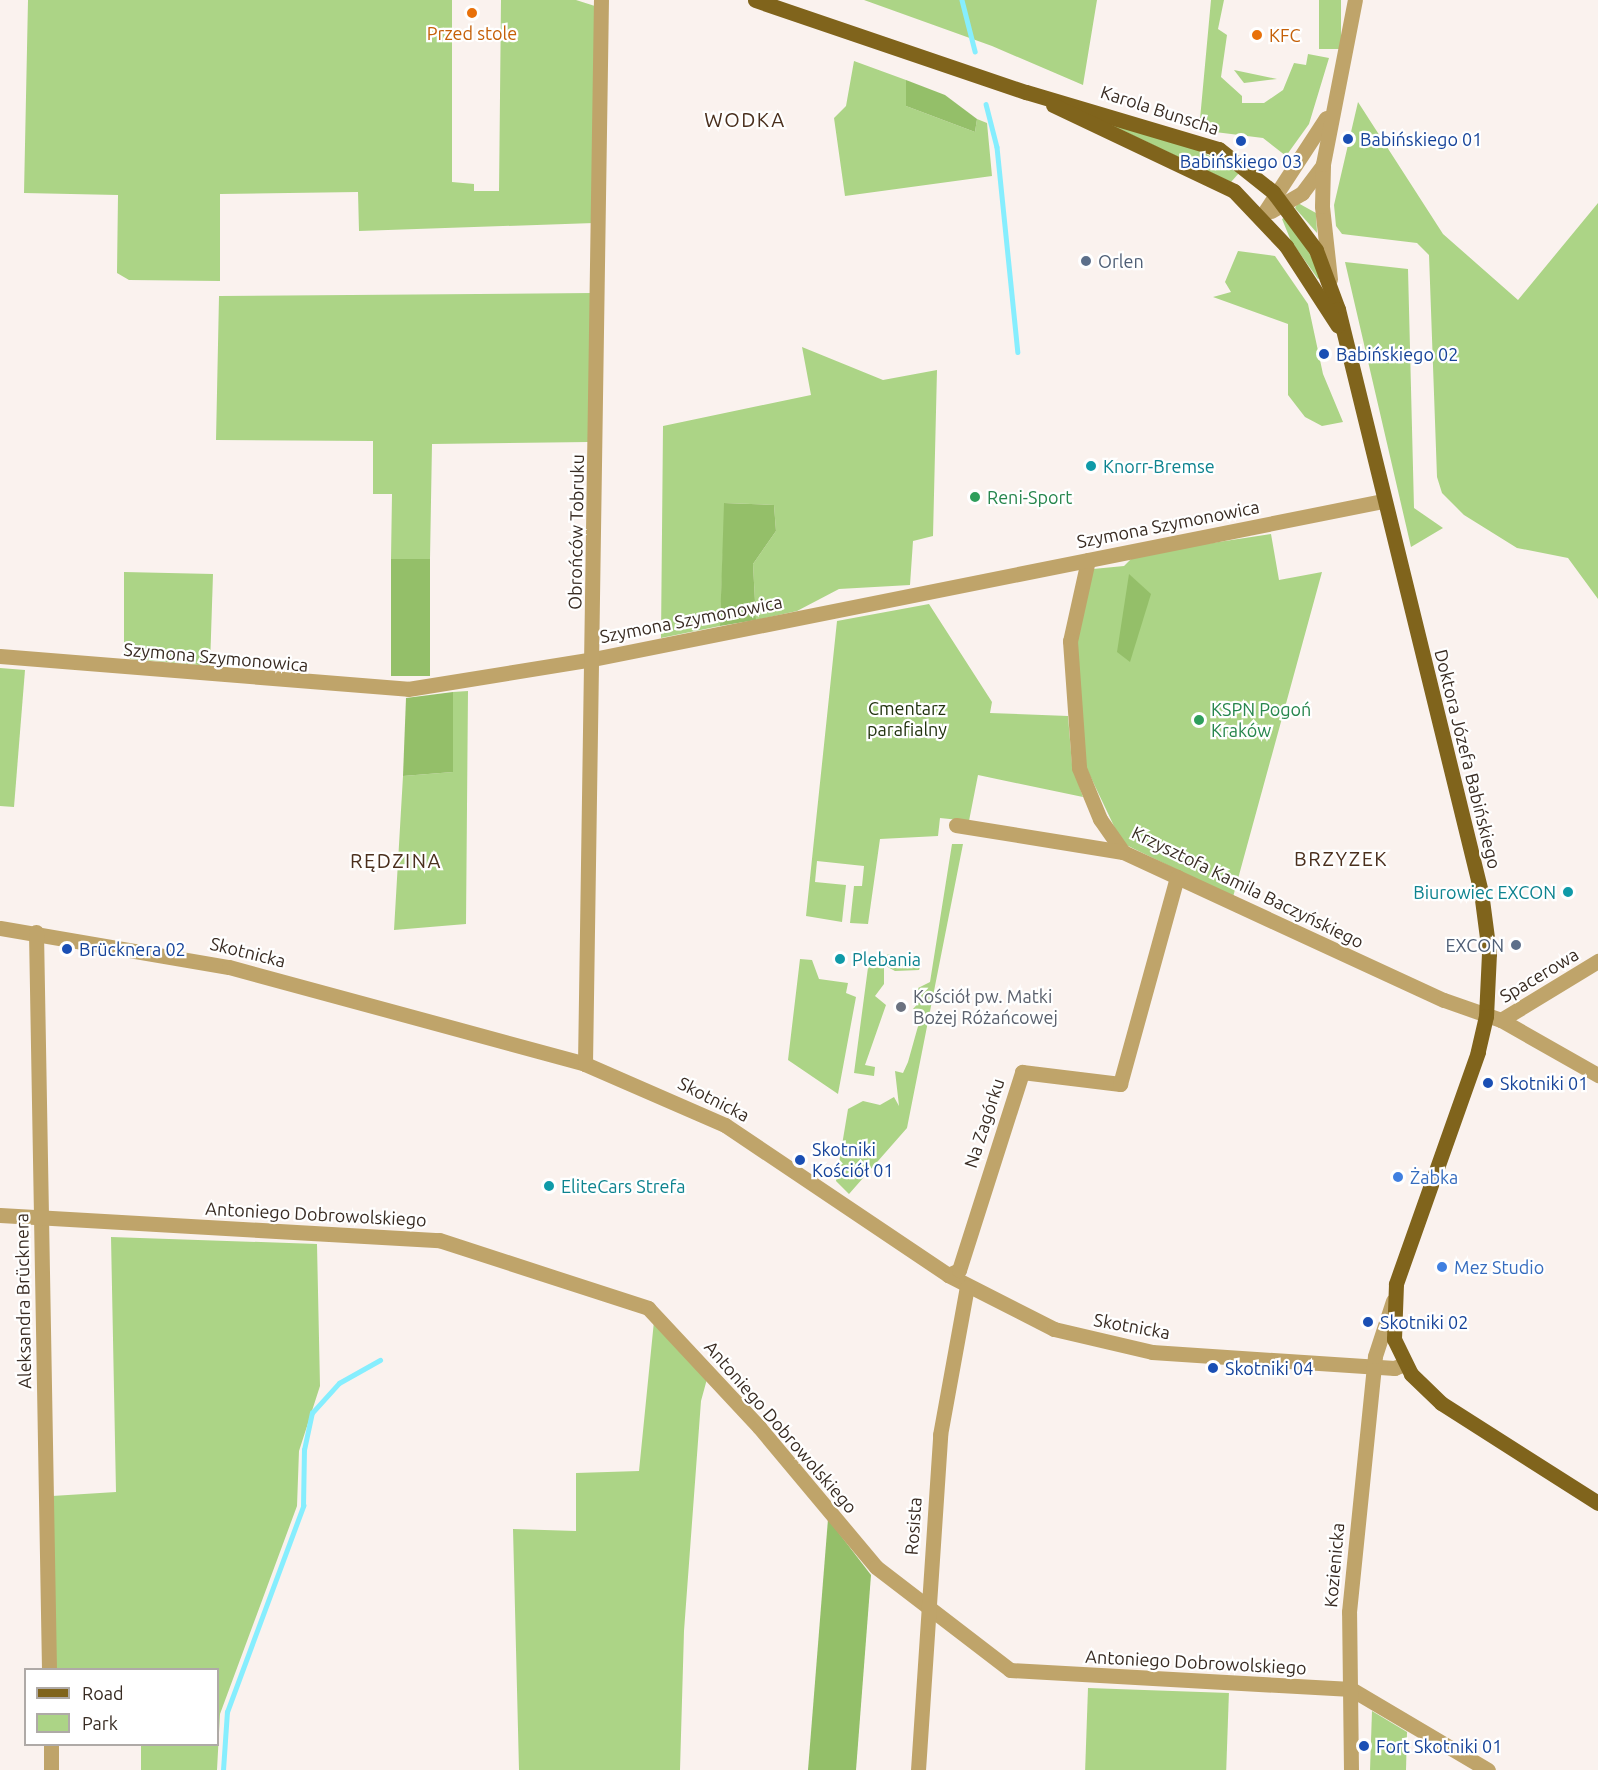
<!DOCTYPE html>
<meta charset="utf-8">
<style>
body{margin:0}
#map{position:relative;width:1598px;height:1770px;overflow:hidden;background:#faf2ee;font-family:Ubuntu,sans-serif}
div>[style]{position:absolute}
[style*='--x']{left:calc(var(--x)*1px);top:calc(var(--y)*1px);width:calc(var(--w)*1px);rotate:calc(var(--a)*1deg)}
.green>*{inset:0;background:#acd486;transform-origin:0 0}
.forest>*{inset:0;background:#94bf69;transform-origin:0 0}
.stream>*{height:4.5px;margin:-2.25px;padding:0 2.25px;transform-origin:2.25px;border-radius:2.25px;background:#86eefe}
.minor>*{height:15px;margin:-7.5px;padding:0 7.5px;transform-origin:7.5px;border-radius:7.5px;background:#bfa46a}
.major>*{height:15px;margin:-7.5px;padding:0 7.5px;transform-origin:7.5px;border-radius:7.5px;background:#80641c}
.dots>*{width:16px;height:16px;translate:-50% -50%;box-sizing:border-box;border:3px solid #fff;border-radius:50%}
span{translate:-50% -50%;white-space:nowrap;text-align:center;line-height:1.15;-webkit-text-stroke:4.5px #fff;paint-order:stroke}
.food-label{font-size:18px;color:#c56008}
.left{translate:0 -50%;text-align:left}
.street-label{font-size:18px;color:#382b22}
.transit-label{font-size:18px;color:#164399}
.service-label{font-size:18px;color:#4e5e75}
.right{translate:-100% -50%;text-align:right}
.culture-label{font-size:18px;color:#0d838f}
.leisure-label{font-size:18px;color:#27864d}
.park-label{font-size:18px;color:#22330f}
.worship-label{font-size:18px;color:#5b616d}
.shop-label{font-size:18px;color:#366cbe}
.neighbourhood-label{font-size:20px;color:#4a2f1d;letter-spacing:1.5px}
.legend{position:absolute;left:24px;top:1668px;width:195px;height:78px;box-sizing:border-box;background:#fff;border:2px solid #afaaa7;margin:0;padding:8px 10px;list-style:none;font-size:18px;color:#382b22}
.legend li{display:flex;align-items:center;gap:12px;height:30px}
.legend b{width:30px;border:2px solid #afaaa7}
</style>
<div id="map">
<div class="green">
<div style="clip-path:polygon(28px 0,452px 0,452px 182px,474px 184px,474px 191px,499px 191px,501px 0,576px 0,598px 7px,594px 223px,359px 231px,358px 192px,220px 194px,220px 281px,129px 280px,117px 273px,118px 195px,24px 193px)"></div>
<div style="clip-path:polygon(864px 0,1097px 0,1083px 85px,992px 46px)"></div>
<div style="clip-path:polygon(1211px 0,1224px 0,1218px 29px,1227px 35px,1221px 77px,1242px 96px,1242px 103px,1264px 103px,1283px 90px,1294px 63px,1306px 65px,1308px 54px,1329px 58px,1309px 124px,1286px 156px,1263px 138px,1199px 130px)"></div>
<div style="left:1319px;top:0;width:22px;height:49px"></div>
<div style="clip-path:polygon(854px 61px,906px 80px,906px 106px,975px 132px,977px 119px,987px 123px,992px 176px,845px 196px,834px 118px,846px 106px)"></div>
<div style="clip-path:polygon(1234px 70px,1277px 79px,1244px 83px)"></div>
<div style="clip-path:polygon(1358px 102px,1443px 234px,1518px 300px,1598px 203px,1598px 599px,1568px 558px,1517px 548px,1464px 515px,1442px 493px,1437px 477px,1429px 255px,1417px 243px,1342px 234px,1336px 226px,1334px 205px)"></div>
<div style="clip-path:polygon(1107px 123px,1196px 148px,1239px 173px,1231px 182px)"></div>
<div style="clip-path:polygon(1298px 203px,1316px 213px,1317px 233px,1295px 208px)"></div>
<div style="clip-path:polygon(1287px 216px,1323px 276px,1318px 279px,1291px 241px,1282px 219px)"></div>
<div style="clip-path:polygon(1238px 251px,1275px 256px,1308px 304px,1323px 374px,1343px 422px,1322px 426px,1305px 417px,1288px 395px,1288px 324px,1213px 297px,1231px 292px,1225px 282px)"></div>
<div style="clip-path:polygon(1345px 262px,1408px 269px,1414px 508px,1443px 528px,1411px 547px)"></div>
<div style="clip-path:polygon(593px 293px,589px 442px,432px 444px,430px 559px,391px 559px,392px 494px,373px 494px,373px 441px,216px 440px,219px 296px)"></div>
<div style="clip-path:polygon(802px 347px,883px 380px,937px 370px,933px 536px,913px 541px,910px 585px,839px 589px,797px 611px,756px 620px,753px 564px,776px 531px,774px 505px,725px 503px,720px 626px,661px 638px,663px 426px,811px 395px)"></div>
<div style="clip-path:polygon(1271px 534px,1279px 580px,1322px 572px,1233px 897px,1122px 843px,1085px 765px,1075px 646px,1093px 569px,1124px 566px,1133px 557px,1166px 550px)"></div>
<div style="clip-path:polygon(124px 572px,213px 574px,210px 666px,130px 659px,124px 649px)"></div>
<div style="clip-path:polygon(929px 604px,992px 702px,990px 713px,1068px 716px,1072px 764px,1083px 797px,978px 775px,969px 821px,940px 818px,938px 836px,880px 839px,868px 924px,850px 923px,854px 886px,862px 886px,864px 866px,817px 861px,815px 882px,846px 885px,842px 922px,806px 916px,837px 621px)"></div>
<div style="clip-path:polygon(0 668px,25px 670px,14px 807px,0 806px)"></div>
<div style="clip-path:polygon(468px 691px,466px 924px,394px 930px,403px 776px,453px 772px,453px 692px)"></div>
<div style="clip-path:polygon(952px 844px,963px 844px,907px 1128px,849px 1194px,836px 1181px,848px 1109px,863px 1101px,880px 1105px,894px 1097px,899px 1106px,895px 1071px,903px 1073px,908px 1062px,922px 1012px,913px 1009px,922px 999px,916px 989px,930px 982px)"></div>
<div style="clip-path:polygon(890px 954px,922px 961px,919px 970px,895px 971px,884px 965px,884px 984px,875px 996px,886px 1005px,865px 1065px,875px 1067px,874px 1076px,854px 1073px,869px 960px)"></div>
<div style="clip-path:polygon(800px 959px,812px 960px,819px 979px,848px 983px,846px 993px,856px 997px,838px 1094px,788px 1060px)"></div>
<div style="clip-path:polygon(111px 1237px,317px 1244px,320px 1386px,299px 1451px,297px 1506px,220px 1714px,217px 1770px,141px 1770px,141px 1745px,218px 1744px,218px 1670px,55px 1669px,52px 1496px,116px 1492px)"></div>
<div style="clip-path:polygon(654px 1321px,707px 1379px,701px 1401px,684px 1631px,680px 1770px,519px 1770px,513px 1529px,576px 1531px,576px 1473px,639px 1471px)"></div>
<div style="left:1088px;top:1688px;width:141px;height:82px;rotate:2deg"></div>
<div style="clip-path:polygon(1372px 1711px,1407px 1732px,1406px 1770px,1370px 1770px)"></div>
</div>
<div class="forest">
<div style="clip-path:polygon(906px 80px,945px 95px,977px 119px,975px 132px,906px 106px)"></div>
<div style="clip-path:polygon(724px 503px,774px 505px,776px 531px,753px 564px,756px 620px,720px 626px)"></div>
<div style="left:391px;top:559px;width:39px;height:117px"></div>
<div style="clip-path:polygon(1129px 574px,1151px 594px,1130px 662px,1117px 652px)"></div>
<div style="clip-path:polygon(453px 692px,453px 772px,403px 776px,406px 698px)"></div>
<div style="clip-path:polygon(828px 1519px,871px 1575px,856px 1770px,808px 1770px)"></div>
</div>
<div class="stream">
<div style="--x:962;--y:0;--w:53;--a:75.7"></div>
<div style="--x:986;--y:104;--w:44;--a:75.7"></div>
<div style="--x:997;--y:147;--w:206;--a:84.2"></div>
<div style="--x:223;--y:1770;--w:58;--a:-86.1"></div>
<div style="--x:227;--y:1712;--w:220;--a:-69.7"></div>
<div style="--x:303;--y:1506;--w:56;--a:-89"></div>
<div style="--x:304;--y:1450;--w:38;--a:-78"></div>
<div style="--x:312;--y:1413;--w:40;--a:-48"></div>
<div style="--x:339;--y:1383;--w:47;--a:-29.3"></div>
</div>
<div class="minor">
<div style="--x:1271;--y:211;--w:36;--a:-30"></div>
<div style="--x:1302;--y:193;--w:34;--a:-53"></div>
<div style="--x:1262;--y:216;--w:117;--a:-56.9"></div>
<div style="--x:1330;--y:279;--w:73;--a:-96.3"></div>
<div style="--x:1322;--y:206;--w:42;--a:-88.6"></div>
<div style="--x:1323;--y:164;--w:167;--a:-79"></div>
<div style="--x:1088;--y:560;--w:83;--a:102.5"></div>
<div style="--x:1070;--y:641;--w:127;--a:85.9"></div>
<div style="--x:1079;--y:768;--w:55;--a:67.6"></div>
<div style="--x:1100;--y:819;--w:40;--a:55.1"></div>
<div style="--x:1123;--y:852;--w:353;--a:24.8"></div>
<div style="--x:1444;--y:1000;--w:60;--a:19.3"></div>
<div style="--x:1501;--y:1020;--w:112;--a:29.6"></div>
<div style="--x:0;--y:656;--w:409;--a:4.6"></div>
<div style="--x:408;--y:689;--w:187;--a:-9.2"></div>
<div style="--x:593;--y:659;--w:806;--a:-11.31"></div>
<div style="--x:956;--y:825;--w:169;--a:9.2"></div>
<div style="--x:0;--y:928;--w:232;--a:9.7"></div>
<div style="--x:229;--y:967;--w:369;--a:15.2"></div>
<div style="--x:585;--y:1064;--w:153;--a:23.5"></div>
<div style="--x:725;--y:1125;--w:269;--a:33.9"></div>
<div style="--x:948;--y:1275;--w:119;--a:27"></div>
<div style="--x:1054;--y:1329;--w:101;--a:13.2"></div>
<div style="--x:1152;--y:1352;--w:243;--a:3.8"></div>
<div style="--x:1394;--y:1368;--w:12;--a:-20"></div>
<div style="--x:36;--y:932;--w:738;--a:88.99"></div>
<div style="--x:1501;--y:1020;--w:114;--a:-31.3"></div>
<div style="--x:585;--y:1064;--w:1064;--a:-89.14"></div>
<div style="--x:0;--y:1215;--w:440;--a:3.3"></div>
<div style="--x:439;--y:1240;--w:220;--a:18"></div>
<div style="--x:648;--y:1308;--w:163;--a:47"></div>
<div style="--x:759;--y:1427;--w:182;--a:50.1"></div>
<div style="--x:876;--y:1567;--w:169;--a:37.5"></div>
<div style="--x:1010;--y:1670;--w:342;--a:3.2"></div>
<div style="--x:1351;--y:1689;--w:159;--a:30.6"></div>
<div style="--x:948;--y:1275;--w:12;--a:-24"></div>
<div style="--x:959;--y:1270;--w:208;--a:-72.3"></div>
<div style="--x:1022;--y:1072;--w:99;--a:7"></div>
<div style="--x:1120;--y:1084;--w:215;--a:-74.6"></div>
<div style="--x:51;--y:1744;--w:26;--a:90"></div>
<div style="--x:918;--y:1770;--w:336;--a:-86.2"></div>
<div style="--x:940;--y:1435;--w:150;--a:-79.7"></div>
<div style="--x:1351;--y:1770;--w:158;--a:-90.7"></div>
<div style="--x:1349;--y:1612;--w:257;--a:-84.2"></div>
<div style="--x:1375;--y:1356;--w:58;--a:-71.9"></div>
</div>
<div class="major">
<div style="--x:755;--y:0;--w:286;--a:18.8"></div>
<div style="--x:1026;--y:92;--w:201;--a:16.5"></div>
<div style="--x:1219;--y:149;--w:69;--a:38.5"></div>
<div style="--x:1273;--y:192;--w:72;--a:53.4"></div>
<div style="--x:1316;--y:250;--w:63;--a:69.6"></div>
<div style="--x:1338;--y:309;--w:600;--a:76.22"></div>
<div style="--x:1481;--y:892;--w:62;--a:82.5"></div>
<div style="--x:1489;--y:953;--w:63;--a:92.7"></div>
<div style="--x:1486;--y:1016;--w:37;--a:103"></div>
<div style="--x:1478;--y:1052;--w:246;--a:109.5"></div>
<div style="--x:1396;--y:1284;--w:55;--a:92.1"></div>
<div style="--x:1394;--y:1339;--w:39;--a:64"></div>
<div style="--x:1411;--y:1374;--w:42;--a:44"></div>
<div style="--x:1441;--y:1403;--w:186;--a:32.5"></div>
<div style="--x:1053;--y:105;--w:200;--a:25.4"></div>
<div style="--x:1234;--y:191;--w:76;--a:46.6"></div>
<div style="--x:1286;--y:246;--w:95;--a:57"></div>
</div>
<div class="dots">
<div style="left:472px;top:13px;background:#e8710a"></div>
<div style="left:1257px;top:35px;background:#e8710a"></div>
<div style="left:1348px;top:139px;background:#1a4fb4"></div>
<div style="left:1241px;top:141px;background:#1a4fb4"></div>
<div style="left:1086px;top:261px;background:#5c6f8a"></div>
<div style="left:1324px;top:354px;background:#1a4fb4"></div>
<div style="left:1091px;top:466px;background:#0f9aa8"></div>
<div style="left:975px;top:497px;background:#2e9e5b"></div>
<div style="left:1199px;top:720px;background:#2e9e5b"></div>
<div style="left:1568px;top:892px;background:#0f9aa8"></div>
<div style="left:1516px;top:945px;background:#5c6f8a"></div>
<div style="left:67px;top:949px;background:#1a4fb4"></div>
<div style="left:840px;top:959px;background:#0f9aa8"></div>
<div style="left:901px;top:1007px;background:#6b7280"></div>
<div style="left:1488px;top:1083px;background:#1a4fb4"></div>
<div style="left:800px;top:1160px;background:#1a4fb4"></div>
<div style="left:1398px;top:1177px;background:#3f7fe0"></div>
<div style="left:549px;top:1186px;background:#0f9aa8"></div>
<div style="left:1442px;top:1267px;background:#3f7fe0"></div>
<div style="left:1368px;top:1322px;background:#1a4fb4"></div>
<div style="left:1213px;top:1368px;background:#1a4fb4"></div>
<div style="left:1364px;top:1746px;background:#1a4fb4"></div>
</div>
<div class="food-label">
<span style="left:472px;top:33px">Przed stole</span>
<span class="left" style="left:1269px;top:35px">KFC</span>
</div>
<div class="street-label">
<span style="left:1160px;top:110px;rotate:18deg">Karola Bunscha</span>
<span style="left:1168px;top:524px;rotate:-11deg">Szymona Szymonowica</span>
<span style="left:576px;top:532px;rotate:-89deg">Obrońców Tobruku</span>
<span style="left:691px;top:619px;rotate:-11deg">Szymona Szymonowica</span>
<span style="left:216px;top:657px;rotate:5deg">Szymona Szymonowica</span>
<span style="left:1468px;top:759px;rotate:76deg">Doktora Józefa Babińskiego</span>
<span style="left:1248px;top:887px;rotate:26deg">Krzysztofa Kamila Baczyńskiego</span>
<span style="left:248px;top:952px;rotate:14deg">Skotnicka</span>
<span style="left:1539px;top:975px;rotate:-31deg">Spacerowa</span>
<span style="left:714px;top:1099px;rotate:27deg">Skotnicka</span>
<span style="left:984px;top:1123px;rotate:-72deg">Na Zagórku</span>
<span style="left:316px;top:1214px;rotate:3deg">Antoniego Dobrowolskiego</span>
<span style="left:23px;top:1301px;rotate:-91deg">Aleksandra Brücknera</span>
<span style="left:1132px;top:1326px;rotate:10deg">Skotnicka</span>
<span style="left:781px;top:1427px;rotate:49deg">Antoniego Dobrowolskiego</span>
<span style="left:913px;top:1526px;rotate:-86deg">Rosista</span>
<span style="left:1334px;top:1565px;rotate:-85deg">Kozienicka</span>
<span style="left:1196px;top:1662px;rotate:3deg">Antoniego Dobrowolskiego</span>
</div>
<div class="transit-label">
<span class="left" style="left:1360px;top:139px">Babińskiego 01</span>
<span style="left:1241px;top:161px">Babińskiego 03</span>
<span class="left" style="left:1336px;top:354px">Babińskiego 02</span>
<span class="left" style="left:79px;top:949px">Brücknera 02</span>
<span class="left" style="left:1500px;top:1083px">Skotniki 01</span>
<span class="left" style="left:812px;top:1160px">Skotniki<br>Kościół 01</span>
<span class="left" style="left:1380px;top:1322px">Skotniki 02</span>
<span class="left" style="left:1225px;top:1368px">Skotniki 04</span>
<span class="left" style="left:1376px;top:1746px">Fort Skotniki 01</span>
</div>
<div class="service-label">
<span class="left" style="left:1098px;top:261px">Orlen</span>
<span class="right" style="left:1504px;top:945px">EXCON</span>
</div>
<div class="culture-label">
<span class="left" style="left:1103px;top:466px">Knorr-Bremse</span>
<span class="right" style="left:1556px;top:892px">Biurowiec EXCON</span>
<span class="left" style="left:852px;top:959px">Plebania</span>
<span class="left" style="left:561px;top:1186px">EliteCars Strefa</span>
</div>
<div class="leisure-label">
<span class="left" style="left:987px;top:497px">Reni-Sport</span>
<span class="left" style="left:1211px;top:720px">KSPN Pogoń<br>Kraków</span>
</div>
<div class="park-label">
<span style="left:907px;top:719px">Cmentarz<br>parafialny</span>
</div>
<div class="worship-label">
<span class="left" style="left:913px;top:1007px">Kościół pw. Matki<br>Bożej Różańcowej</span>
</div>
<div class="shop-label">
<span class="left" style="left:1410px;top:1177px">Żabka</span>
<span class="left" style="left:1454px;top:1267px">Mez Studio</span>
</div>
<div class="neighbourhood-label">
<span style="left:745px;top:119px">WODKA</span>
<span style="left:1341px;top:858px">BRZYZEK</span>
<span style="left:396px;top:860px">RĘDZINA</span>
</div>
<ul class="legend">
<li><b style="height:8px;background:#80641c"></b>Road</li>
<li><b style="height:16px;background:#acd486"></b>Park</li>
</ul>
</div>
